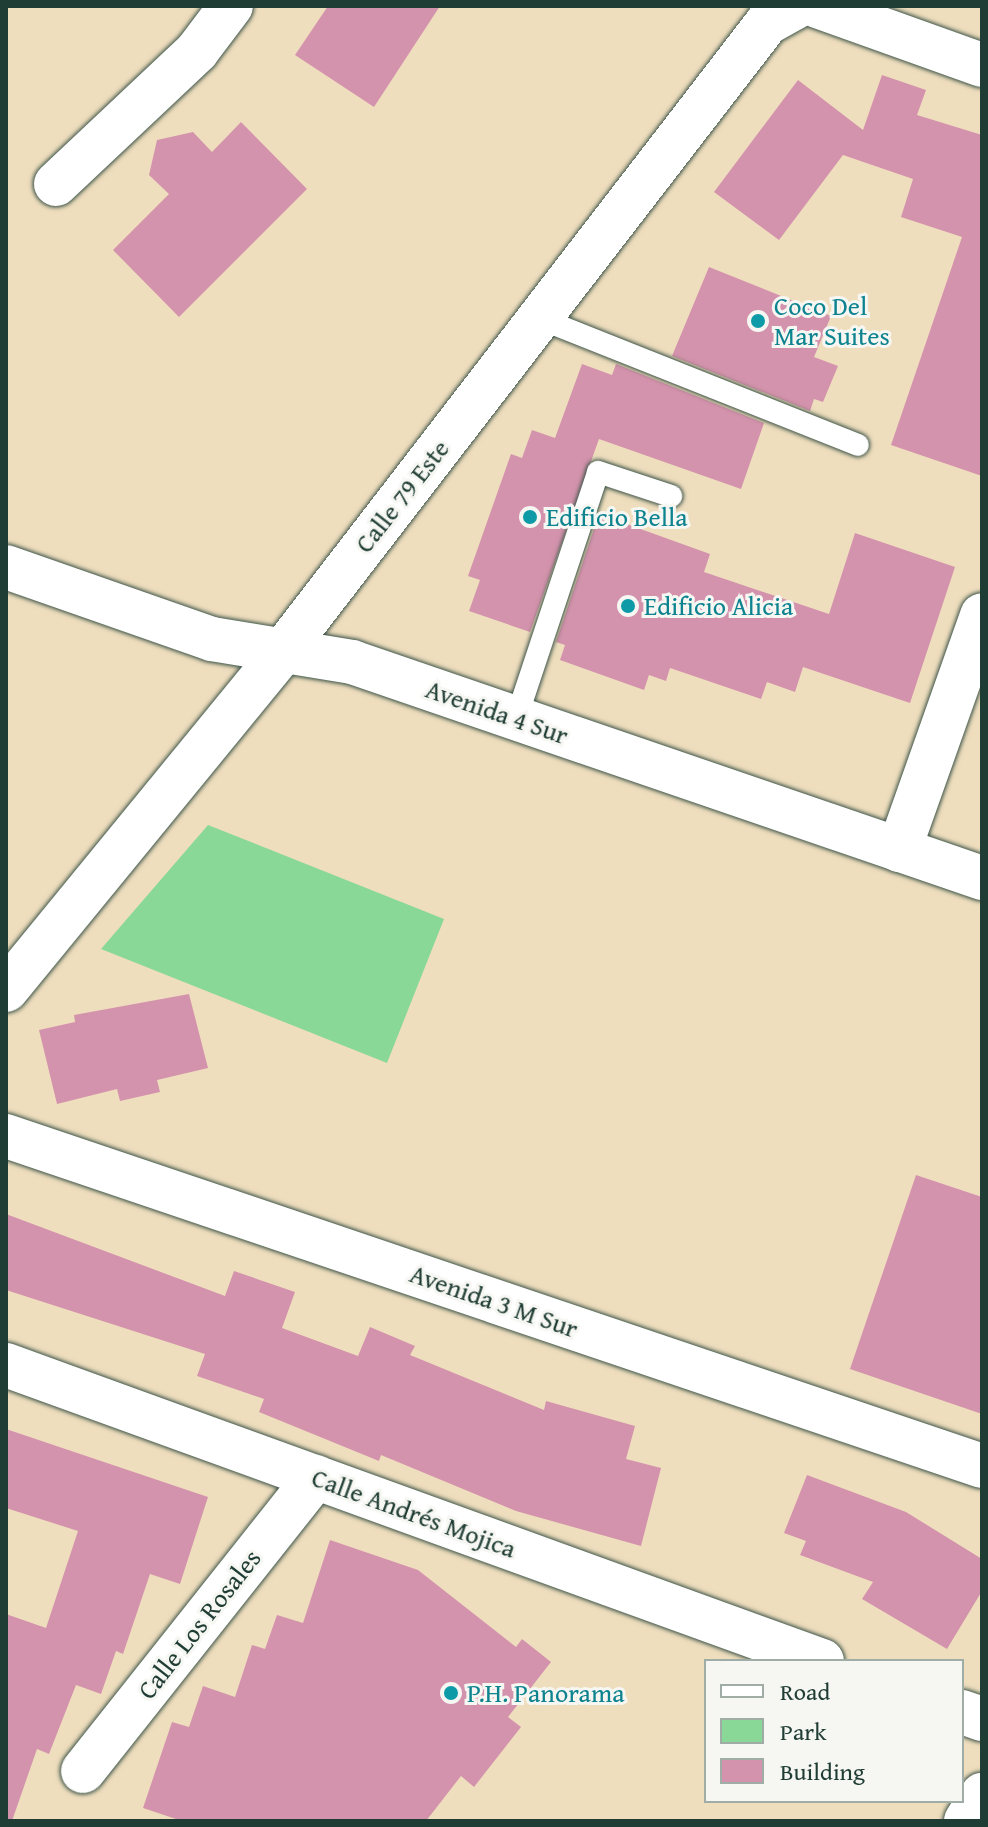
<!DOCTYPE html>
<meta charset="utf-8">
<style>
body{margin:0}
#map{position:relative;width:988px;height:1827px;overflow:hidden;background:#efdebe;font-family:"Gentium Book Plus",serif}
div>[style]{position:absolute}
[style*='--x']{left:calc(var(--x)*1px);top:calc(var(--y)*1px);width:calc(var(--w)*1px);rotate:calc(var(--a)*1deg)}
.green>*{inset:0;background:#89d897}
.building>*{inset:0;background:#d493ac}
.roads{filter:drop-shadow(0 0 2px #3e5549) drop-shadow(0 0 2px #3e5549)}
.service>*{height:22px;margin:-11px;padding:0 11px;transform-origin:11px;border-radius:11px;background:#fff}
.minor>*{height:44px;margin:-22px;padding:0 22px;transform-origin:22px;border-radius:22px;background:#fff}
.primary>*{height:44px;margin:-22px;padding:0 22px;transform-origin:22px;border-radius:22px;background:#fff}
.dots>*{width:22px;height:22px;translate:-50% -50%;box-sizing:border-box;border:4px solid #f6f6f2;border-radius:50%}
span{translate:-50% -50%;white-space:nowrap;text-align:center;line-height:1.15;-webkit-text-stroke:6px #f6f6f2;paint-order:stroke}
.culture-label{font-size:26px;color:#0d838f}
.left{translate:0 -50%;text-align:left}
.street-label{font-size:26px;color:#1f3d34}
.frame{position:absolute;inset:0;border:8px solid #1f3d34;pointer-events:none}
.legend{position:absolute;left:704px;top:1659px;width:260px;height:144px;box-sizing:border-box;background:#f6f6f2;border:2px solid #a0aca6;margin:0;padding:10px 14px;list-style:none;font-size:24px;color:#1f3d34}
.legend li{display:flex;align-items:center;gap:16px;height:40px}
.legend b{width:40px;border:2px solid #a0aca6}
</style>
<div id="map">
<div class="green">
<div style="clip-path:polygon(208px 825px,444px 919px,387px 1063px,101px 949px)"></div>
</div>
<div class="building">
<div style="clip-path:polygon(328px 6px,440px 6px,374px 107px,295px 55px)"></div>
<div style="clip-path:polygon(882px 75px,926px 90px,917px 115px,982px 135px,982px 476px,891px 445px,962px 237px,901px 217px,913px 179px,843px 155px,779px 240px,714px 192px,798px 80px,863px 130px)"></div>
<div style="clip-path:polygon(241px 122px,307px 189px,179px 317px,113px 250px,169px 194px,149px 175px,157px 140px,193px 132px,212px 152px)"></div>
<div style="clip-path:polygon(709px 267px,831px 316px,814px 357px,838px 366px,823px 402px,814px 399px,810px 411px,672px 356px)"></div>
<div style="clip-path:polygon(582px 364px,612px 375px,616px 364px,764px 423px,741px 489px,599px 439px,530px 632px,469px 611px,480px 580px,468px 576px,511px 454px,522px 458px,532px 430px,555px 438px)"></div>
<div style="clip-path:polygon(599px 514px,710px 554px,704px 572px,829px 614px,855px 533px,955px 567px,910px 703px,803px 667px,795px 692px,767px 682px,761px 699px,670px 668px,666px 681px,649px 675px,644px 690px,560px 660px,565px 645px,556px 642px)"></div>
<div style="clip-path:polygon(189px 994px,208px 1068px,157px 1080px,160px 1092px,120px 1101px,117px 1089px,57px 1104px,39px 1030px,75px 1022px,74px 1015px)"></div>
<div style="clip-path:polygon(916px 1175px,982px 1197px,982px 1414px,850px 1369px)"></div>
<div style="clip-path:polygon(6px 1214px,225px 1296px,234px 1271px,295px 1292px,282px 1328px,358px 1356px,370px 1327px,415px 1346px,410px 1355px,544px 1410px,546px 1401px,635px 1426px,626px 1459px,661px 1468px,641px 1546px,516px 1511px,381px 1455px,379px 1461px,259px 1412px,264px 1399px,197px 1376px,205px 1354px,6px 1290px)"></div>
<div style="clip-path:polygon(6px 1429px,208px 1497px,180px 1584px,150px 1574px,123px 1654px,116px 1651px,101px 1694px,76px 1685px,49px 1754px,37px 1749px,12px 1821px,6px 1820px,6px 1614px,46px 1628px,78px 1531px,6px 1508px)"></div>
<div style="clip-path:polygon(807px 1475px,906px 1512px,982px 1559px,982px 1591px,947px 1649px,862px 1599px,873px 1582px,800px 1555px,806px 1541px,784px 1533px)"></div>
<div style="clip-path:polygon(330px 1540px,418px 1570px,516px 1647px,522px 1639px,551px 1662px,508px 1717px,521px 1727px,474px 1787px,461px 1776px,426px 1821px,182px 1821px,143px 1808px,172px 1722px,189px 1727px,203px 1686px,235px 1697px,252px 1645px,265px 1649px,277px 1615px,303px 1623px)"></div>
</div>
<div class="roads">
<div class="service">
<div style="--x:539;--y:318;--w:343;--a:21.7"></div>
<div style="--x:516;--y:719;--w:260;--a:-71.6"></div>
<div style="--x:598;--y:472;--w:77;--a:18.2"></div>
</div>
<div class="minor">
<div style="--x:817;--y:6;--w:175;--a:19.7"></div>
<div style="--x:56;--y:184;--w:194;--a:-43.3"></div>
<div style="--x:197;--y:51;--w:56;--a:-52.9"></div>
<div style="--x:6;--y:567;--w:218;--a:19.3"></div>
<div style="--x:212;--y:639;--w:142;--a:9.3"></div>
<div style="--x:352;--y:662;--w:666;--a:18.92"></div>
<div style="--x:899;--y:850;--w:249;--a:-70.5"></div>
<div style="--x:6;--y:990;--w:438;--a:-50.7"></div>
<div style="--x:283;--y:651;--w:793;--a:-52.38"></div>
<div style="--x:767;--y:23;--w:35;--a:-29"></div>
<div style="--x:6;--y:1136;--w:1030;--a:18.68"></div>
<div style="--x:6;--y:1365;--w:868;--a:19.94"></div>
<div style="--x:962;--y:1712;--w:21;--a:19"></div>
<div style="--x:83;--y:1771;--w:375;--a:-51.6"></div>
</div>
<div class="primary">
<div style="--x:966;--y:1821;--w:31;--a:-58"></div>
</div>
</div>
<div class="dots">
<div style="left:758px;top:321px;background:#0f9aa8"></div>
<div style="left:530px;top:517px;background:#0f9aa8"></div>
<div style="left:628px;top:606px;background:#0f9aa8"></div>
<div style="left:451px;top:1693px;background:#0f9aa8"></div>
</div>
<div class="culture-label">
<span class="left" style="left:774px;top:321px">Coco Del<br>Mar Suites</span>
<span class="left" style="left:546px;top:517px">Edificio Bella</span>
<span class="left" style="left:644px;top:606px">Edificio Alicia</span>
<span class="left" style="left:467px;top:1693px">P.H. Panorama</span>
</div>
<div class="street-label">
<span style="left:402px;top:496px;rotate:-52deg">Calle 79 Este</span>
<span style="left:497px;top:712px;rotate:19deg">Avenida 4 Sur</span>
<span style="left:494px;top:1301px;rotate:19deg">Avenida 3 M Sur</span>
<span style="left:414px;top:1513px;rotate:20deg">Calle Andrés Mojica</span>
<span style="left:199px;top:1624px;rotate:-52deg">Calle Los Rosales</span>
</div>
<div class="frame"></div>
<ul class="legend">
<li><b style="height:10px;background:#fff"></b>Road</li>
<li><b style="height:22px;background:#89d897"></b>Park</li>
<li><b style="height:22px;background:#d493ac"></b>Building</li>
</ul>
</div>
